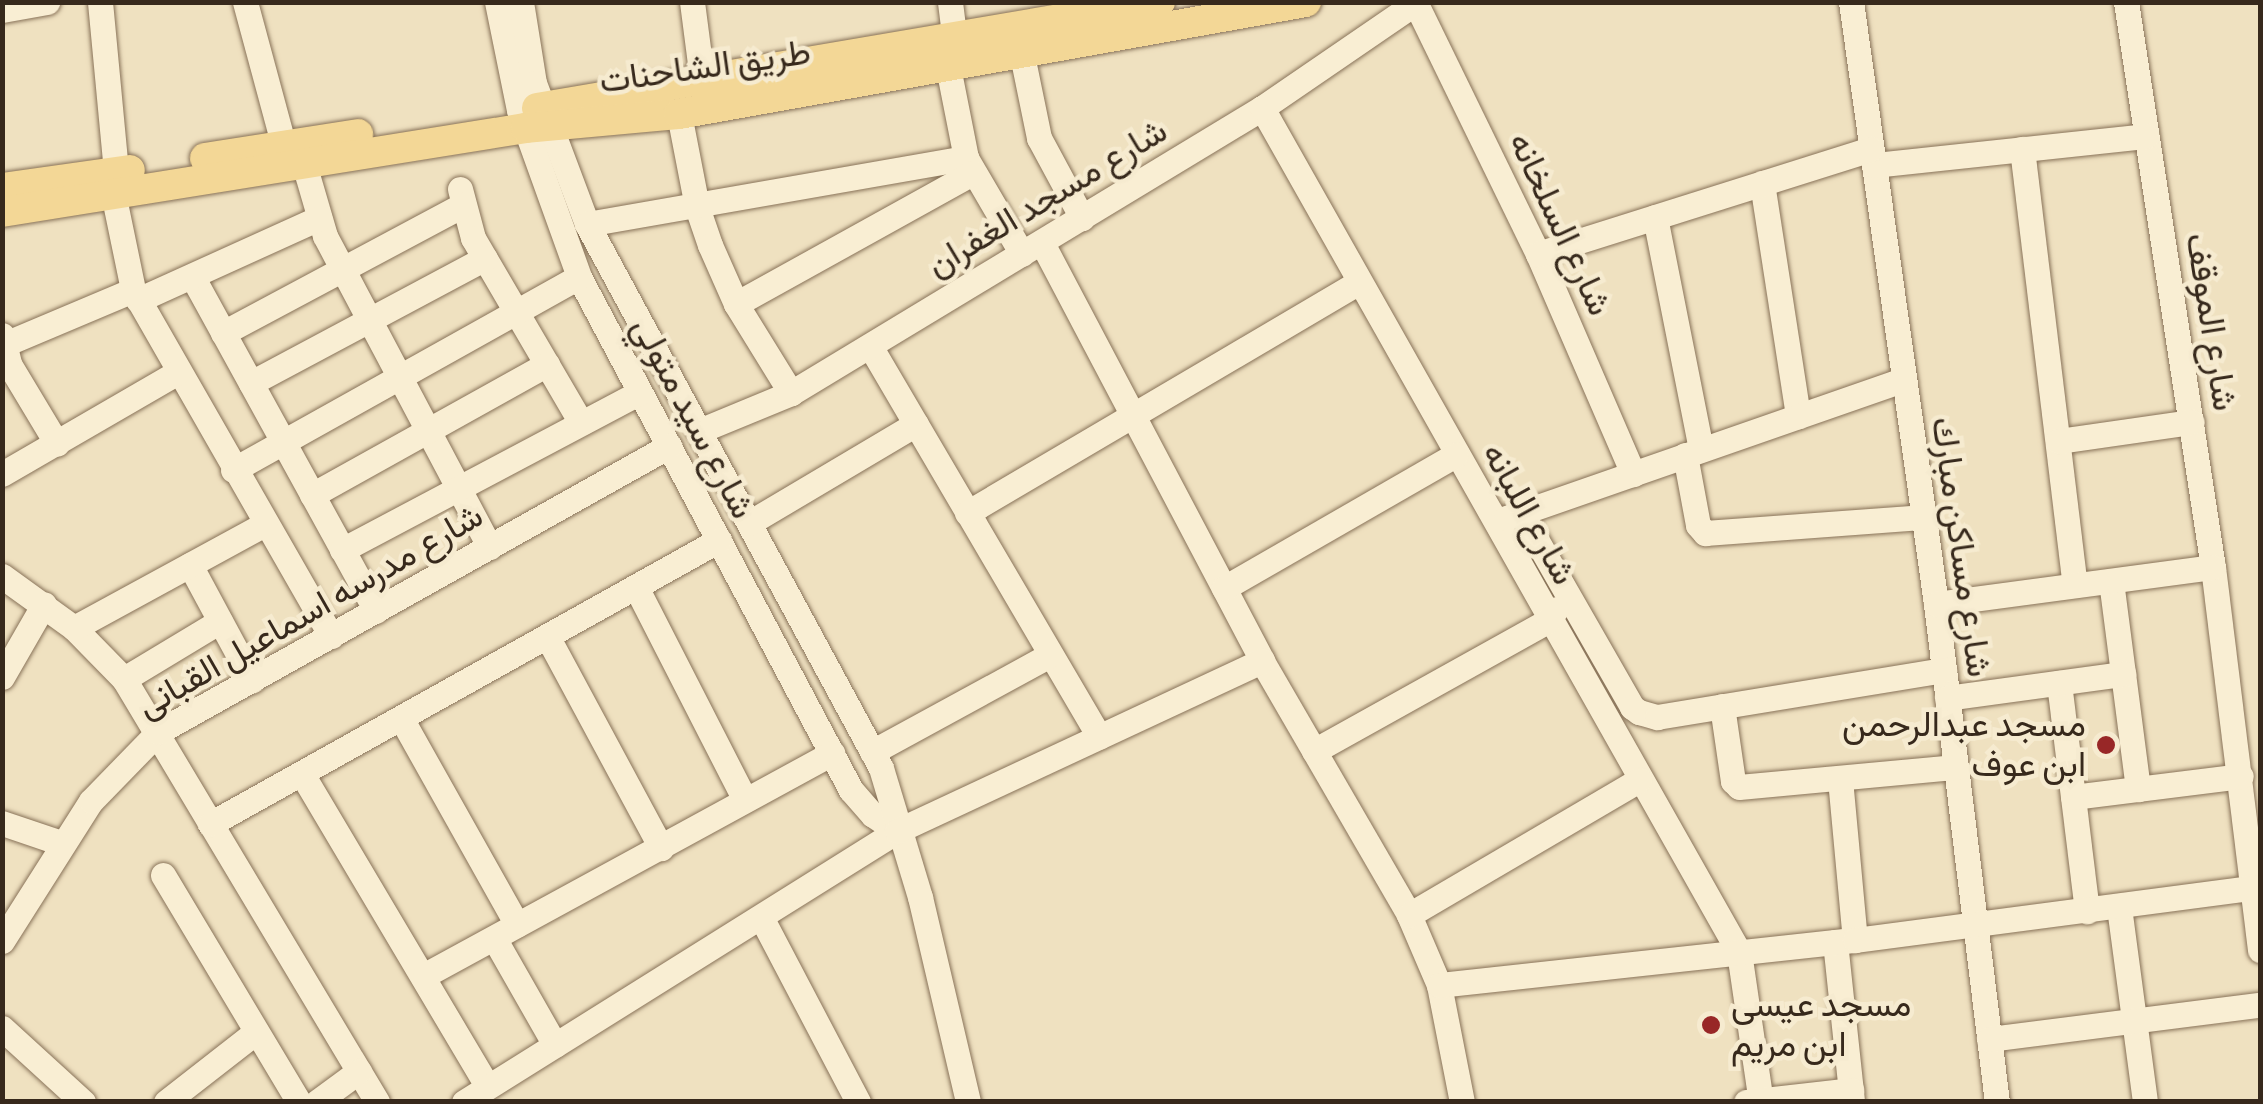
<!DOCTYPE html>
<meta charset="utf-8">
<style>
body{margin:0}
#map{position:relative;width:2263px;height:1104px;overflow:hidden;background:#efe1c0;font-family:"Crimson Pro",Vazirmatn,serif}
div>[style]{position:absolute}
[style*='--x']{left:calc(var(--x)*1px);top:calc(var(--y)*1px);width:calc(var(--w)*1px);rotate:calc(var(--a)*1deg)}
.roads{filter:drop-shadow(0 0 2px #887258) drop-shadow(0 0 2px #887258)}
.minor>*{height:25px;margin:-12.5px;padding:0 12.5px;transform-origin:12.5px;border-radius:12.5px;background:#f9eed3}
.major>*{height:30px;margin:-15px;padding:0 15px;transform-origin:15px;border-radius:15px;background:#f3d796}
.dots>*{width:28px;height:28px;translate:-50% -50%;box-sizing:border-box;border:5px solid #f6ebd0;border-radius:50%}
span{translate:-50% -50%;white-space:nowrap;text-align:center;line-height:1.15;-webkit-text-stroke:9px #f6ebd0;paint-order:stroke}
.street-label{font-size:35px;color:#37291c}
.poi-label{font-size:35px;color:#37291c}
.right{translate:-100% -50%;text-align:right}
.left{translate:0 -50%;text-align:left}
.frame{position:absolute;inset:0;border:5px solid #37291c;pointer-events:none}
</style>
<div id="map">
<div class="roads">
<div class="minor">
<div style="--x:100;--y:2;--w:171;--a:84.6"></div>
<div style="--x:245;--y:2;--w:165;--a:74.9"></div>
<div style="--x:497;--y:2;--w:110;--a:78.5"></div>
<div style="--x:519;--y:110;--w:177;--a:70.2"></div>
<div style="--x:579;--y:277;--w:581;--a:62.07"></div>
<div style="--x:851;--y:790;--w:33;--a:49"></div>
<div style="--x:873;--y:815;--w:29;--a:34"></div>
<div style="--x:521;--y:2;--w:82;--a:80.9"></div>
<div style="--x:534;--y:83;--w:151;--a:69.4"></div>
<div style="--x:587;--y:224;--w:618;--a:61.61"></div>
<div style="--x:881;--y:768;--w:135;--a:73.2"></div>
<div style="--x:920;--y:897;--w:211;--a:76.8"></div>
<div style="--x:692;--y:2;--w:78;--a:82.6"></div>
<div style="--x:950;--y:2;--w:38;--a:83"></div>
<div style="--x:1851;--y:2;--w:608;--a:81.96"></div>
<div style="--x:1936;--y:604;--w:502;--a:83.02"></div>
<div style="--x:2126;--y:2;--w:572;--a:81.25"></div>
<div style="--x:2213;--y:567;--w:386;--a:83"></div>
<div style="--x:1417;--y:6;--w:276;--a:64"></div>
<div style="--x:1538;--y:254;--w:240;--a:66.6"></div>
<div style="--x:2;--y:10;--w:46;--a:-10.1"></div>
<div style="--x:1022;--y:55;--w:85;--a:78.4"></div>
<div style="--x:1039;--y:138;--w:91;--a:61.7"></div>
<div style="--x:948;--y:67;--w:93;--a:78.8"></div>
<div style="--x:966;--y:158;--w:111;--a:59.7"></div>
<div style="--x:1262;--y:108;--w:969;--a:60.53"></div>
<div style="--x:1739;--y:952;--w:152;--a:81.7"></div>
<div style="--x:679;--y:114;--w:95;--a:79"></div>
<div style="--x:697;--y:207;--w:40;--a:71.1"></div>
<div style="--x:710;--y:245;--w:64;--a:66.2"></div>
<div style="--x:736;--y:304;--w:105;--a:58.3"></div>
<div style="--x:2022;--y:149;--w:439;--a:83.1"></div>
<div style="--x:304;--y:164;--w:75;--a:73.7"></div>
<div style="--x:325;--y:236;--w:352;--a:62.1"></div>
<div style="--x:1874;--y:165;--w:274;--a:-6.1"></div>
<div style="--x:1762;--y:183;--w:236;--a:81.2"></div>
<div style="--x:460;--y:189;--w:51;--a:75.1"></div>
<div style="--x:473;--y:238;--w:214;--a:59.7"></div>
<div style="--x:113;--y:193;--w:99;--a:78.3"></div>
<div style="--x:133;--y:290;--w:399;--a:60.2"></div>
<div style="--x:1655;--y:217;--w:237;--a:78.8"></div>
<div style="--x:587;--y:224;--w:385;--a:-9.9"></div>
<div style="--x:1042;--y:243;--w:472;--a:62.2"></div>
<div style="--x:1262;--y:661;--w:293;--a:59.9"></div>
<div style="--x:1409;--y:915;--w:76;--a:66.8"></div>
<div style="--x:1439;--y:985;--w:119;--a:78.9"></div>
<div style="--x:1538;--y:254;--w:349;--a:-17.5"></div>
<div style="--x:192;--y:276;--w:382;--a:61.2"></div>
<div style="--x:138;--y:300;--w:199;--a:-24.4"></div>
<div style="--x:736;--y:304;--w:270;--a:-29"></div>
<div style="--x:223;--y:333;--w:272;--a:-28.1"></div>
<div style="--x:2;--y:335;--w:30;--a:76"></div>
<div style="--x:9;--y:364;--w:93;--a:59"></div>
<div style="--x:5;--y:344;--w:139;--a:-22.9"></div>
<div style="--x:870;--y:346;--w:453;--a:59.6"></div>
<div style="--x:251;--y:383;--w:265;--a:-28.1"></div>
<div style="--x:699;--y:431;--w:100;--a:-22.4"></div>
<div style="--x:791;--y:393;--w:551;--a:-31.18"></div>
<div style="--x:1262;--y:108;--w:188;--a:-34.4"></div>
<div style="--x:2058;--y:441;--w:135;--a:-8.1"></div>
<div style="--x:1685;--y:455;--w:71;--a:79.5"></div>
<div style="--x:1698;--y:525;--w:11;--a:49"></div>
<div style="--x:1705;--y:533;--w:217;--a:-4.2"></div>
<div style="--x:233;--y:470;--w:396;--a:-29.2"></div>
<div style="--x:2;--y:474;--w:203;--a:-30.1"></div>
<div style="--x:312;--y:495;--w:269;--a:-29.1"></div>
<div style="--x:967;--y:513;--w:454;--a:-30.5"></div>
<div style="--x:1521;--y:513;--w:224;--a:60.2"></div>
<div style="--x:1632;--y:707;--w:9;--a:36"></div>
<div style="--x:1639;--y:712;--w:19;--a:16"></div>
<div style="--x:1657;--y:717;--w:291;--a:-9.3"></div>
<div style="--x:1506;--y:518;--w:419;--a:-19.2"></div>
<div style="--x:749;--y:523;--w:194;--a:-30.7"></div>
<div style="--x:342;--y:550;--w:337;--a:-27.9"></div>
<div style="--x:190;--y:565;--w:131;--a:61.7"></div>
<div style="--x:2;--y:576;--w:89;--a:35.8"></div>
<div style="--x:74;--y:628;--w:71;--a:45.6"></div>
<div style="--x:124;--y:679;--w:493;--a:59.1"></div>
<div style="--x:2111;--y:581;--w:210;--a:82.6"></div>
<div style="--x:636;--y:587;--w:239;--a:62.9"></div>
<div style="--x:1224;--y:588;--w:267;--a:-29.9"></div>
<div style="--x:1936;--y:604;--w:279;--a:-7.6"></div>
<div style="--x:74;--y:628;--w:217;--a:-28.6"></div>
<div style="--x:547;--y:636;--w:241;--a:61.7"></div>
<div style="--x:2;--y:677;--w:84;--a:-60.1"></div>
<div style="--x:124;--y:679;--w:112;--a:-31.1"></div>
<div style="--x:2059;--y:683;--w:230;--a:83"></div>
<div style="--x:1947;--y:698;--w:178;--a:-7.8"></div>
<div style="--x:1722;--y:706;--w:76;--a:81.7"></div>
<div style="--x:1733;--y:781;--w:8;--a:45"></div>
<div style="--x:1739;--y:787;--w:218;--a:-5.3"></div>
<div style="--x:401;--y:718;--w:237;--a:60.7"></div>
<div style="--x:1314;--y:751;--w:268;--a:-29.1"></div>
<div style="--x:1548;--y:621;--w:14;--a:-56"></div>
<div style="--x:872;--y:752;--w:203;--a:-28.6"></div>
<div style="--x:302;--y:774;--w:363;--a:59.3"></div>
<div style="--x:1840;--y:779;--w:162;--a:84.7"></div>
<div style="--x:2073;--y:797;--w:169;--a:-7.1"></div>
<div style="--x:2;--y:823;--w:62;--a:18.7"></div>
<div style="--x:210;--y:824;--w:583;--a:-29.16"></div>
<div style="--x:163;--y:875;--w:265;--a:59.1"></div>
<div style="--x:2119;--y:907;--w:197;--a:82.4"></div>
<div style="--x:1409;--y:915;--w:267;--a:-30.4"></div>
<div style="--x:761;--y:917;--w:209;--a:62.3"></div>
<div style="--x:494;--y:938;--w:123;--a:60.3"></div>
<div style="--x:2;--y:941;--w:166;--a:-57.6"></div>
<div style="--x:91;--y:801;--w:96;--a:-45.8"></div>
<div style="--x:158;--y:732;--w:586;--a:-29.24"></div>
<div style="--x:1835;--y:942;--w:161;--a:83.9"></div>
<div style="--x:425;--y:975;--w:464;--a:-28.6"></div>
<div style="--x:1439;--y:985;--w:418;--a:-6.2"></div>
<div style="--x:1855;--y:940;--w:408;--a:-7.5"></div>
<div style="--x:2;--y:1028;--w:110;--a:42.4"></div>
<div style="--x:1989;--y:1039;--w:273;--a:-7.2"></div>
<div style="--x:166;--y:1102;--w:114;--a:-37.9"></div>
<div style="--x:317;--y:1102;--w:52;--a:-36.4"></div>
<div style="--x:464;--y:1102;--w:511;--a:-32.04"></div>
<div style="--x:897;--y:831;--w:403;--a:-25"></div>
<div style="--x:1746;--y:1102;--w:106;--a:-6.5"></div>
</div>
<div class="major">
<div style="--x:537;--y:108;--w:632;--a:-9.66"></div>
<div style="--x:205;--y:158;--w:155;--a:-8.9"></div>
<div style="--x:2;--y:188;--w:129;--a:-8"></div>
<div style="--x:2;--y:212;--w:531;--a:-9.11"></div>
<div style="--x:526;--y:128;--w:154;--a:-5.2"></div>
<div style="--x:679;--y:114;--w:637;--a:-10.13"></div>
</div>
</div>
<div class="dots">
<div style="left:2106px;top:745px;background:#982727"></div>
<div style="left:1711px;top:1025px;background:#982727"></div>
</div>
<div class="street-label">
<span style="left:705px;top:67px;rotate:-8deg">طريق الشاحنات</span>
<span style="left:1047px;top:198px;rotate:-31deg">شارع مسجد الغفران</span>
<span style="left:1560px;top:224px;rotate:65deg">شارع السلخانه</span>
<span style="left:2211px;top:322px;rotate:81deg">شارع الموقف</span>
<span style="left:693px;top:418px;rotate:62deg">شارع سيد متولي</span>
<span style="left:1529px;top:514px;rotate:61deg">شارع اللبانه</span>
<span style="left:1961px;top:547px;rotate:82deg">شارع مساكن مبارك</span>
<span style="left:310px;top:611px;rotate:-30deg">شارع مدرسه اسماعيل القبانى</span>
</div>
<div class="poi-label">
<span class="right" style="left:2086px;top:745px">مسجد عبدالرحمن<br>ابن عوف</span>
<span class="left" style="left:1731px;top:1025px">مسجد عيسى<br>ابن مريم</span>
</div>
<div class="frame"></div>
</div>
